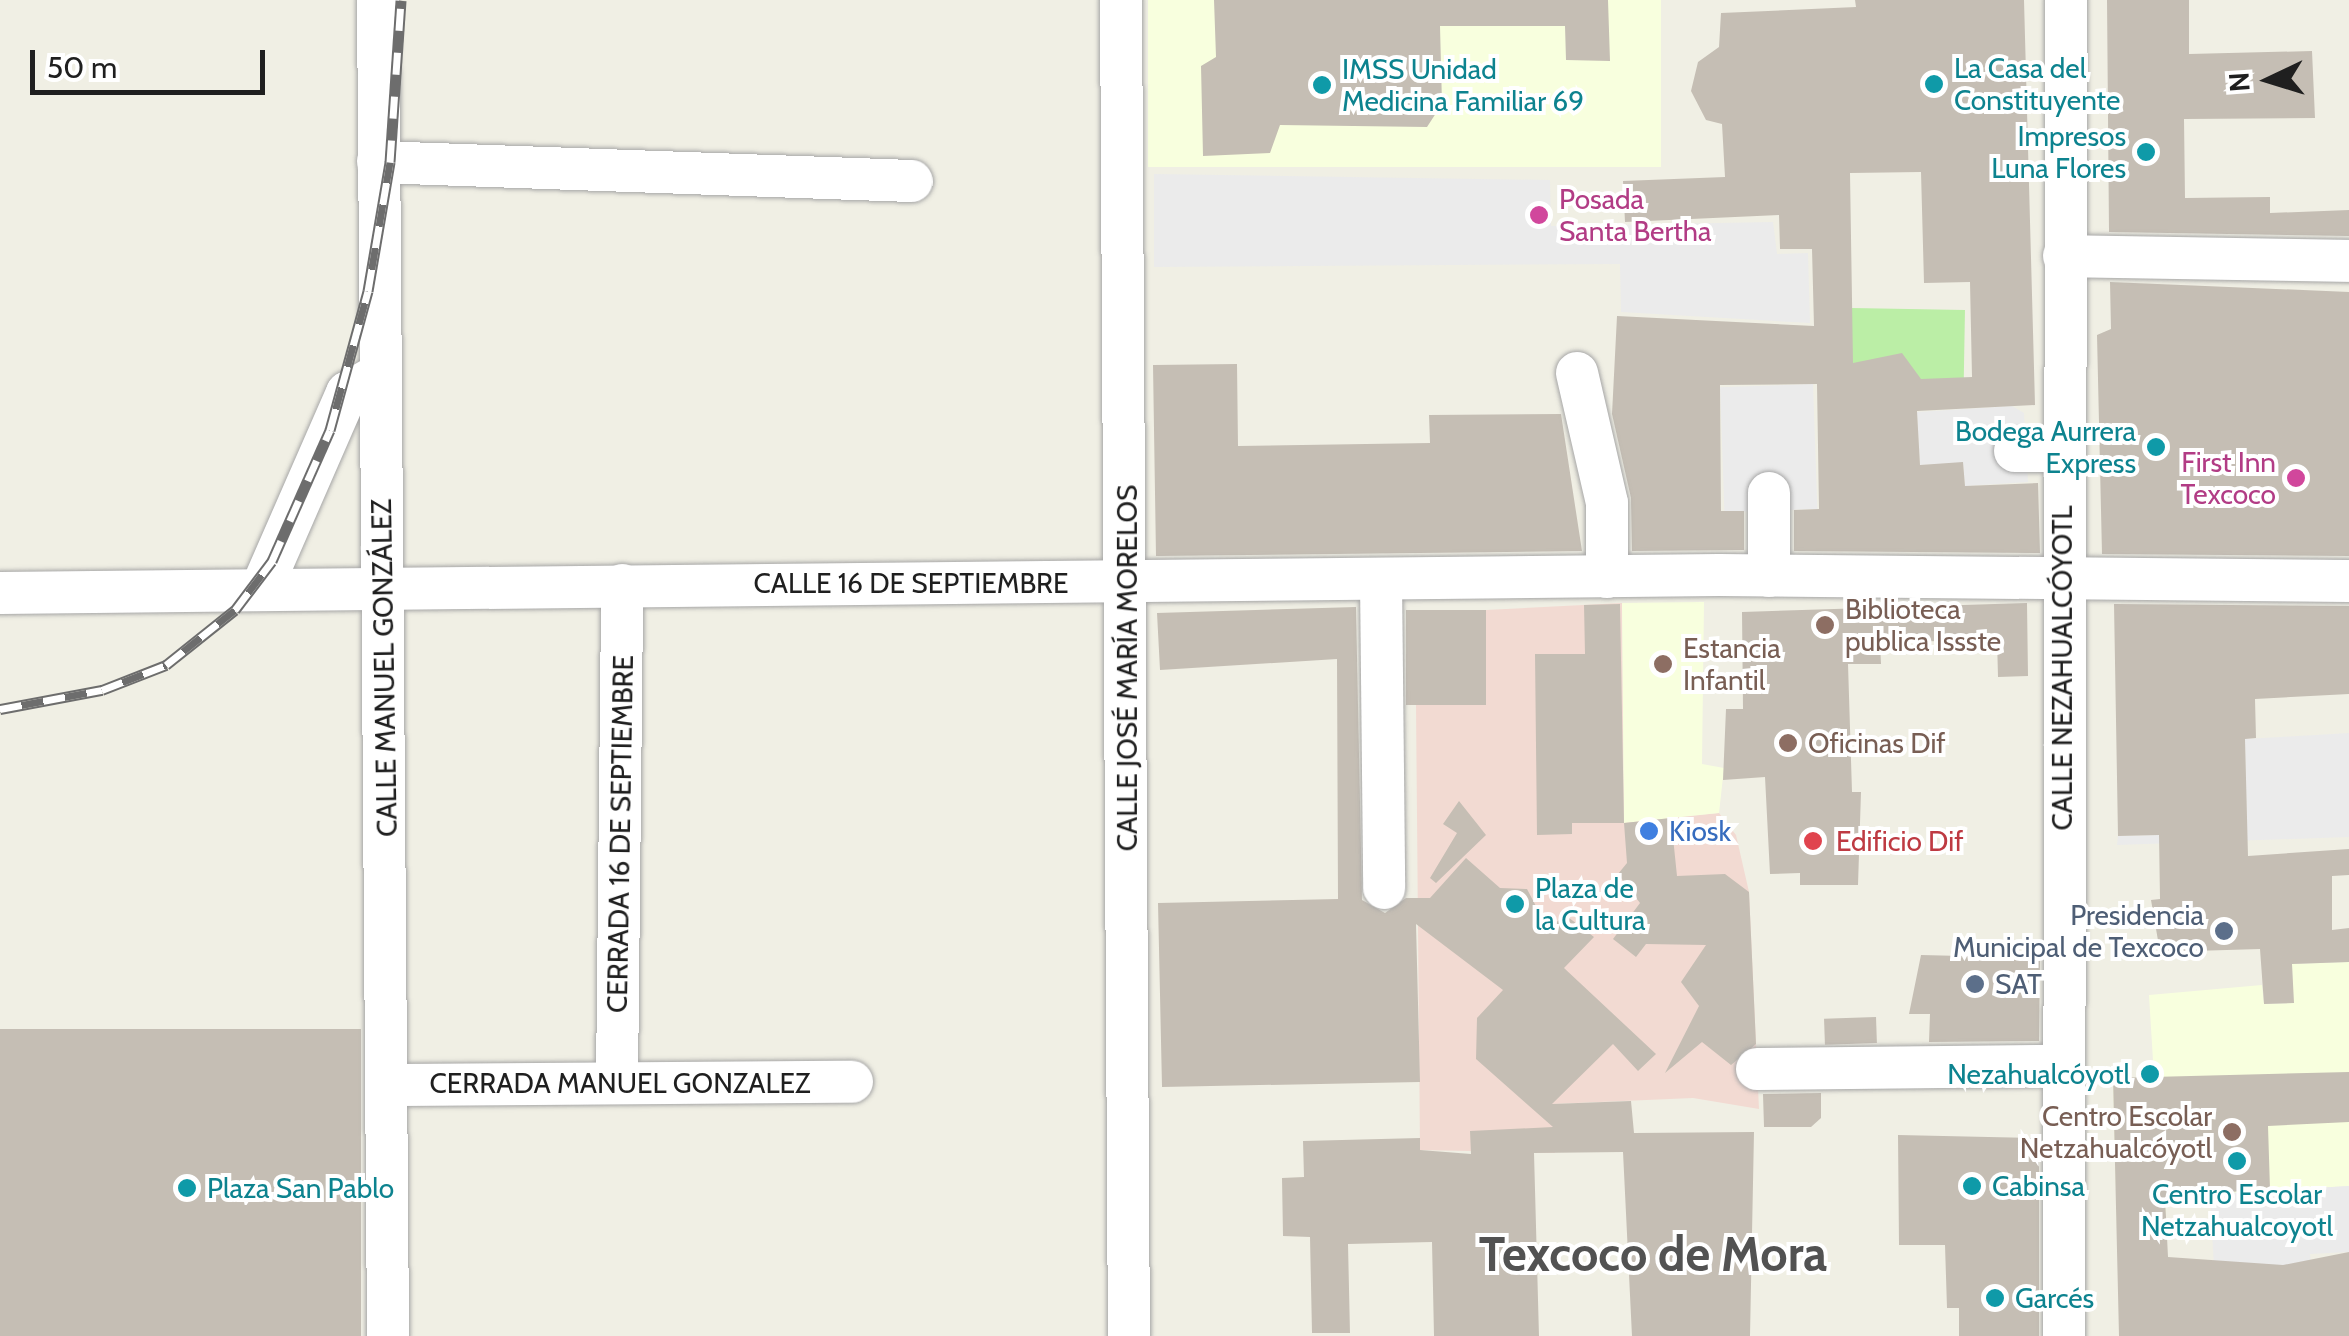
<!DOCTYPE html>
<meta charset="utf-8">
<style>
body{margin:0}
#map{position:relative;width:2349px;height:1336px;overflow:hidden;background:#f0efe4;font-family:Cabin,sans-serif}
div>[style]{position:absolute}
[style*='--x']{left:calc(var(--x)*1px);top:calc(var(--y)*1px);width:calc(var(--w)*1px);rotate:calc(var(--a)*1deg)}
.commercial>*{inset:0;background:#f2dad2}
.education>*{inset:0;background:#f8ffde;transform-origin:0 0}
.grass>*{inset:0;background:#bbeea6;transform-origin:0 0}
.parking>*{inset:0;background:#ebebeb;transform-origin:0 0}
.building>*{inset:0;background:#c5beb4;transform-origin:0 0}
.roads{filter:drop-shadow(0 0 2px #a6a6a6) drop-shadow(0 0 2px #a6a6a6)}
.minor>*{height:42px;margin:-21px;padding:0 21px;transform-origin:21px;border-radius:21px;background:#fff}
.rail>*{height:11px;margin-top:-5.5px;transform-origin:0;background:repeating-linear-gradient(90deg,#fff 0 22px,#6d6d6d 0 44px);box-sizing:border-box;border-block:2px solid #6d6d6d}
.dots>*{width:28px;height:28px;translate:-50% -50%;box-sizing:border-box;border:5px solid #fff;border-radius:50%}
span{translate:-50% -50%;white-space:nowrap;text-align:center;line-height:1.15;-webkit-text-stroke:8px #fff;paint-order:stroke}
.culture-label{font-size:28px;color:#0d838f}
.left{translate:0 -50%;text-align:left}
.right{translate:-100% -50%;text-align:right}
.hotel-label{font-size:28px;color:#b23c85}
.street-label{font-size:28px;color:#1f1f1f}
.education-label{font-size:28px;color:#785e54}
.shop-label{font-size:28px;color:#366cbe}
.health-label{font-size:28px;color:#be3a42}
.service-label{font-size:28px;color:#4e5e75}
.town-label{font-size:48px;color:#525252;font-weight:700}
.north{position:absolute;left:2219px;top:30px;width:100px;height:100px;-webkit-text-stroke:8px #fff;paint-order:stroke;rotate:266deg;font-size:28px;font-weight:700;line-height:40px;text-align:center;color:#1f1f1f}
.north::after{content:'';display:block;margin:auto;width:35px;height:45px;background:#1f1f1f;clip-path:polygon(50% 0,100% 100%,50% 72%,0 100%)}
.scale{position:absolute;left:30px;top:50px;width:235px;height:45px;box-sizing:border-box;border:5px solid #1f1f1f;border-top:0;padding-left:12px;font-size:30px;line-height:35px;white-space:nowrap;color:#1f1f1f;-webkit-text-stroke:8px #fff;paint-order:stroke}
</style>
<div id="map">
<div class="commercial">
<div style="clip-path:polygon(1622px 603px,1624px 822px,1719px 813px,1736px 835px,1749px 892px,1759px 1109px,1693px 1098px,1553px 1104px,1555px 1153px,1420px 1150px,1416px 705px,1486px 702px,1486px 610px)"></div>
</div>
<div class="education">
<div style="left:1148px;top:0;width:513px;height:167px"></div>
<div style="clip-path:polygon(1704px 602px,1702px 764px,1724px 768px,1719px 813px,1624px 823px,1622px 603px)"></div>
<div style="clip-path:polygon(2349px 962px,2349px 1186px,2166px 1197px,2166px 1226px,2117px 1229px,2113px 1079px,2154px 1077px,2149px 995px,2262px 985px,2264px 1004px,2293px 1003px,2292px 964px)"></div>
</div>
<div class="grass">
<div style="left:1852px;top:308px;width:113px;height:73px;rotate:1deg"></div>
</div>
<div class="parking">
<div style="clip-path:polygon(1154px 174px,1550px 180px,1551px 226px,1773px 222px,1777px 254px,1808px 253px,1810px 323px,1621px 312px,1620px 264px,1154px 267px)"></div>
<div style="left:1813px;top:384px;width:125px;height:93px;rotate:88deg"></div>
<div style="clip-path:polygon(2012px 406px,2024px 413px,2028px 482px,1965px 486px,1963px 463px,1920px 465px,1917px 412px)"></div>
<div style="clip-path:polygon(2349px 733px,2349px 837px,2117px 845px,2118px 836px,2247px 833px,2245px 739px)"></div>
<div style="clip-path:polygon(2349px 1186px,2349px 1252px,2310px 1254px,2311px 1264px,2214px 1268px,2210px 1194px)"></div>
</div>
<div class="building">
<div style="clip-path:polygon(1214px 0,1608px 0,1610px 61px,1566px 60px,1565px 26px,1440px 26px,1442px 104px,1427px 127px,1280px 125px,1270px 153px,1203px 156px,1201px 66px,1216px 57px)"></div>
<div style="clip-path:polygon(evenodd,1855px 0,2024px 0,2035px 405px,1917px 411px,1920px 465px,1963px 462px,1965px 486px,2038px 483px,2040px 553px,1794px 551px,1794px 510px,1819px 509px,1817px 384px,1720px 385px,1721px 511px,1744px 511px,1744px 550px,1632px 551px,1631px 498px,1612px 414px,1617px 316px,1814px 326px,1812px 249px,1780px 249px,1779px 215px,1625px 222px,1623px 181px,1725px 177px,1722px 124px,1706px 120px,1691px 91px,1698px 62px,1719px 47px,1721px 13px,1856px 7px,1855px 0,1921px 172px,1924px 283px,1970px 282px,1972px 377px,1921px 379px,1902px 353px,1853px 363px,1850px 173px,1921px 172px)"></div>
<div style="clip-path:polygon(2107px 0,2189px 0,2189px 54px,2312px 51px,2315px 118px,2184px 119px,2185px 198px,2270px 197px,2270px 213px,2349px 210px,2349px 236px,2109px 232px)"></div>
<div style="clip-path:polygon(2110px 282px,2349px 292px,2349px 556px,2102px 554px,2097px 335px,2111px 329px)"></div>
<div style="clip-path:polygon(1237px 364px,1238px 446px,1430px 443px,1429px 415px,1561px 414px,1582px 551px,1156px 556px,1153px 365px)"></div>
<div style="clip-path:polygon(2027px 603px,2028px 676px,1998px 677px,1997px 639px,1880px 643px,1881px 664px,1848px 664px,1852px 792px,1861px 792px,1858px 885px,1800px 885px,1800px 873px,1770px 874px,1765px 777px,1723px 780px,1726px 709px,1743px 709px,1742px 612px)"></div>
<div style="clip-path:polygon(1620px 604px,1624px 823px,1572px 823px,1572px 834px,1537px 835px,1535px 654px,1585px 654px,1584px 605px)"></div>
<div style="clip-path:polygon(2114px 604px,2349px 606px,2349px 694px,2255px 699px,2256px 738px,2245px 739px,2248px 856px,2349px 849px,2349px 875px,2332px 876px,2332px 930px,2349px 928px,2349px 962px,2292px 964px,2294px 1003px,2264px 1004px,2260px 949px,2160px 952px,2151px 900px,2160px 899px,2159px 835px,2118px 836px)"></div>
<div style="clip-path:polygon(1356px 607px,1362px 900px,1385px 913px,1406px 898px,1430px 898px,1466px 858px,1500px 888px,1527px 889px,1549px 931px,1564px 914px,1594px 937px,1564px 968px,1656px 1054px,1638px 1071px,1613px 1044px,1552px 1104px,1631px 1101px,1634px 1133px,1754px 1132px,1750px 1336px,1632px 1336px,1623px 1152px,1534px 1153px,1539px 1336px,1434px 1336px,1432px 1242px,1348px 1244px,1350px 1333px,1312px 1333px,1310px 1237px,1283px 1236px,1282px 1178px,1304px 1177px,1303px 1141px,1420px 1138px,1420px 1150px,1471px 1154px,1470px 1131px,1553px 1127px,1476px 1059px,1477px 1018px,1503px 990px,1416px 924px,1420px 1082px,1162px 1087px,1158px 903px,1338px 899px,1337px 659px,1160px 670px,1157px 613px)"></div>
<div style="left:1406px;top:610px;width:80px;height:95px"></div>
<div style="clip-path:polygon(1459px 801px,1486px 835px,1436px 883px,1430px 878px,1457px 833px,1443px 824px)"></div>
<div style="clip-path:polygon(1671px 818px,1677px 876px,1725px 874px,1749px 892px,1756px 1044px,1731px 1065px,1702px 1042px,1665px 1073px,1699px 1006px,1681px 982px,1706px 945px,1646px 944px,1636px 957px,1613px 939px,1640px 903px,1618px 874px,1627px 863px,1624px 823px)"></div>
<div style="clip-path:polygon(1921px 955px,2040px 958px,2039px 1041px,1929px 1042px,1930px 1014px,1909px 1014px)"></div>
<div style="left:1876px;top:1017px;width:26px;height:52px;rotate:88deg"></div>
<div style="left:361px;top:1029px;width:307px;height:361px;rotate:90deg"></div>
<div style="clip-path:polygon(2349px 1072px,2349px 1122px,2268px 1126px,2270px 1189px,2165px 1197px,2168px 1257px,2283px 1265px,2349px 1252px,2349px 1336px,2119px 1336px,2113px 1078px)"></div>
<div style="clip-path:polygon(1821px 1093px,1821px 1118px,1811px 1127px,1764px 1127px,1763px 1094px)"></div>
<div style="clip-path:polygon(1898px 1135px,2039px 1138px,2039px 1336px,1959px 1336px,1959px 1308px,1947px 1308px,1945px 1245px,1899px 1245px)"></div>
</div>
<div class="roads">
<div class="minor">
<div style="--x:378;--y:0;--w:1336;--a:89.57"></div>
<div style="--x:1121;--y:0;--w:1336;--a:89.66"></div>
<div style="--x:378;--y:162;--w:534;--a:2.04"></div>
<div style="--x:2064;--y:256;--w:285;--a:1"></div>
<div style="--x:1577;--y:373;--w:133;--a:77"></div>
<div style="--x:1607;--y:503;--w:74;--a:90"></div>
<div style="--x:2015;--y:451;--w:47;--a:0"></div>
<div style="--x:1769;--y:493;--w:83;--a:90"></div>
<div style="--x:1381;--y:580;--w:308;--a:89.4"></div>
<div style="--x:263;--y:585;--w:210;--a:-66.4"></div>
<div style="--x:347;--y:393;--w:39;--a:-30"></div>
<div style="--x:0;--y:593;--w:1719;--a:-0.6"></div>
<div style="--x:1719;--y:575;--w:630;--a:0.55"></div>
<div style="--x:1757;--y:1069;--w:304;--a:-0.6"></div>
<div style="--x:617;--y:1083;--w:498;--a:-89.4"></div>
<div style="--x:388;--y:1085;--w:464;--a:-0.4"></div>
<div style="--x:2064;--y:1336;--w:1336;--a:-89.91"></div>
</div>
</div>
<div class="rail">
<div style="--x:0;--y:709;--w:104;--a:-10.6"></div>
<div style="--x:102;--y:690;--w:69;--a:-21.3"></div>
<div style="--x:166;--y:665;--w:88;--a:-38.6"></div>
<div style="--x:235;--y:610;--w:61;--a:-52.9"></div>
<div style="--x:272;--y:561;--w:143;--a:-66.1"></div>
<div style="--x:330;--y:430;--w:144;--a:-74.7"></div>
<div style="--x:368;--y:291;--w:131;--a:-80.3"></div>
<div style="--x:390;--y:162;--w:162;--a:-86.1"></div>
</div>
<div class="dots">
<div style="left:1934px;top:84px;background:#0f9aa8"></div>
<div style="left:1322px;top:85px;background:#0f9aa8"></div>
<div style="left:2146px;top:152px;background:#0f9aa8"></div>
<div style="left:1539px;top:215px;background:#d1479c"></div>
<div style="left:2156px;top:447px;background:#0f9aa8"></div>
<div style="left:2296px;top:478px;background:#d1479c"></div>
<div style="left:1825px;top:625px;background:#8d6e63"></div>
<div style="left:1663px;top:664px;background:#8d6e63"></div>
<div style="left:1788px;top:743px;background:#8d6e63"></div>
<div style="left:1649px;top:831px;background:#3f7fe0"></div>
<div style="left:1813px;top:841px;background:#e0444e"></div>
<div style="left:1515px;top:904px;background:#0f9aa8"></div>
<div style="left:2224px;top:931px;background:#5c6f8a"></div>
<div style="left:1975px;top:984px;background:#5c6f8a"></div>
<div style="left:2150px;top:1074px;background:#0f9aa8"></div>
<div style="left:2232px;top:1132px;background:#8d6e63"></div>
<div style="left:2237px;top:1161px;background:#0f9aa8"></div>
<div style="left:1972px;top:1186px;background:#0f9aa8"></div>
<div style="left:187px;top:1188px;background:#0f9aa8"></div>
<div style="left:1995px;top:1298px;background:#0f9aa8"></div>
</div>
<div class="culture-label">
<span class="left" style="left:1954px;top:84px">La Casa del<br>Constituyente</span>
<span class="left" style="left:1342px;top:85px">IMSS Unidad<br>Medicina Familiar 69</span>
<span class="right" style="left:2126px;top:152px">Impresos<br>Luna Flores</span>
<span class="right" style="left:2136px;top:447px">Bodega Aurrera<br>Express</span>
<span class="left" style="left:1535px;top:904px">Plaza de<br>la Cultura</span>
<span class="right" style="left:2130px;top:1074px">Nezahualcóyotl</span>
<span class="left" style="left:1992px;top:1186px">Cabinsa</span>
<span class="left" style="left:207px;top:1188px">Plaza San Pablo</span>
<span style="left:2237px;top:1210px">Centro Escolar<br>Netzahualcoyotl</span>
<span class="left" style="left:2015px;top:1298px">Garcés</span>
</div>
<div class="hotel-label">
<span class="left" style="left:1559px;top:215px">Posada<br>Santa Bertha</span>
<span class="right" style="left:2276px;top:478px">First Inn<br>Texcoco</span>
</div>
<div class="street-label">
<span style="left:911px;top:583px">CALLE 16 DE SEPTIEMBRE</span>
<span style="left:384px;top:668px;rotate:-91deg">CALLE MANUEL GONZÁLEZ</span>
<span style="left:1127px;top:668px;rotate:-90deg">CALLE JOSÉ MARÍA MORELOS</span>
<span style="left:2062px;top:668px;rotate:-90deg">CALLE NEZAHUALCÓYOTL</span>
<span style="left:620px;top:834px;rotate:-89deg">CERRADA 16 DE SEPTIEMBRE</span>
<span style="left:620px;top:1083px">CERRADA MANUEL GONZALEZ</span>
</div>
<div class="education-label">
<span class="left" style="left:1845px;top:625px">Biblioteca<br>publica Issste</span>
<span class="left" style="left:1683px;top:664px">Estancia<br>Infantil</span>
<span class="left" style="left:1808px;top:743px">Oficinas Dif</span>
<span class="right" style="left:2212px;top:1132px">Centro Escolar<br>Netzahualcóyotl</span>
</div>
<div class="shop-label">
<span class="left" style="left:1669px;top:831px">Kiosk</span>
</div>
<div class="health-label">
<span class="left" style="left:1836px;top:841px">Edificio Dif</span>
</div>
<div class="service-label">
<span class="right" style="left:2204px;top:931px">Presidencia<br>Municipal de Texcoco</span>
<span class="left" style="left:1995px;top:984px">SAT</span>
</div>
<div class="town-label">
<span style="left:1653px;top:1255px">Texcoco de Mora</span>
</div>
<div class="north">N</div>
<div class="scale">50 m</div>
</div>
